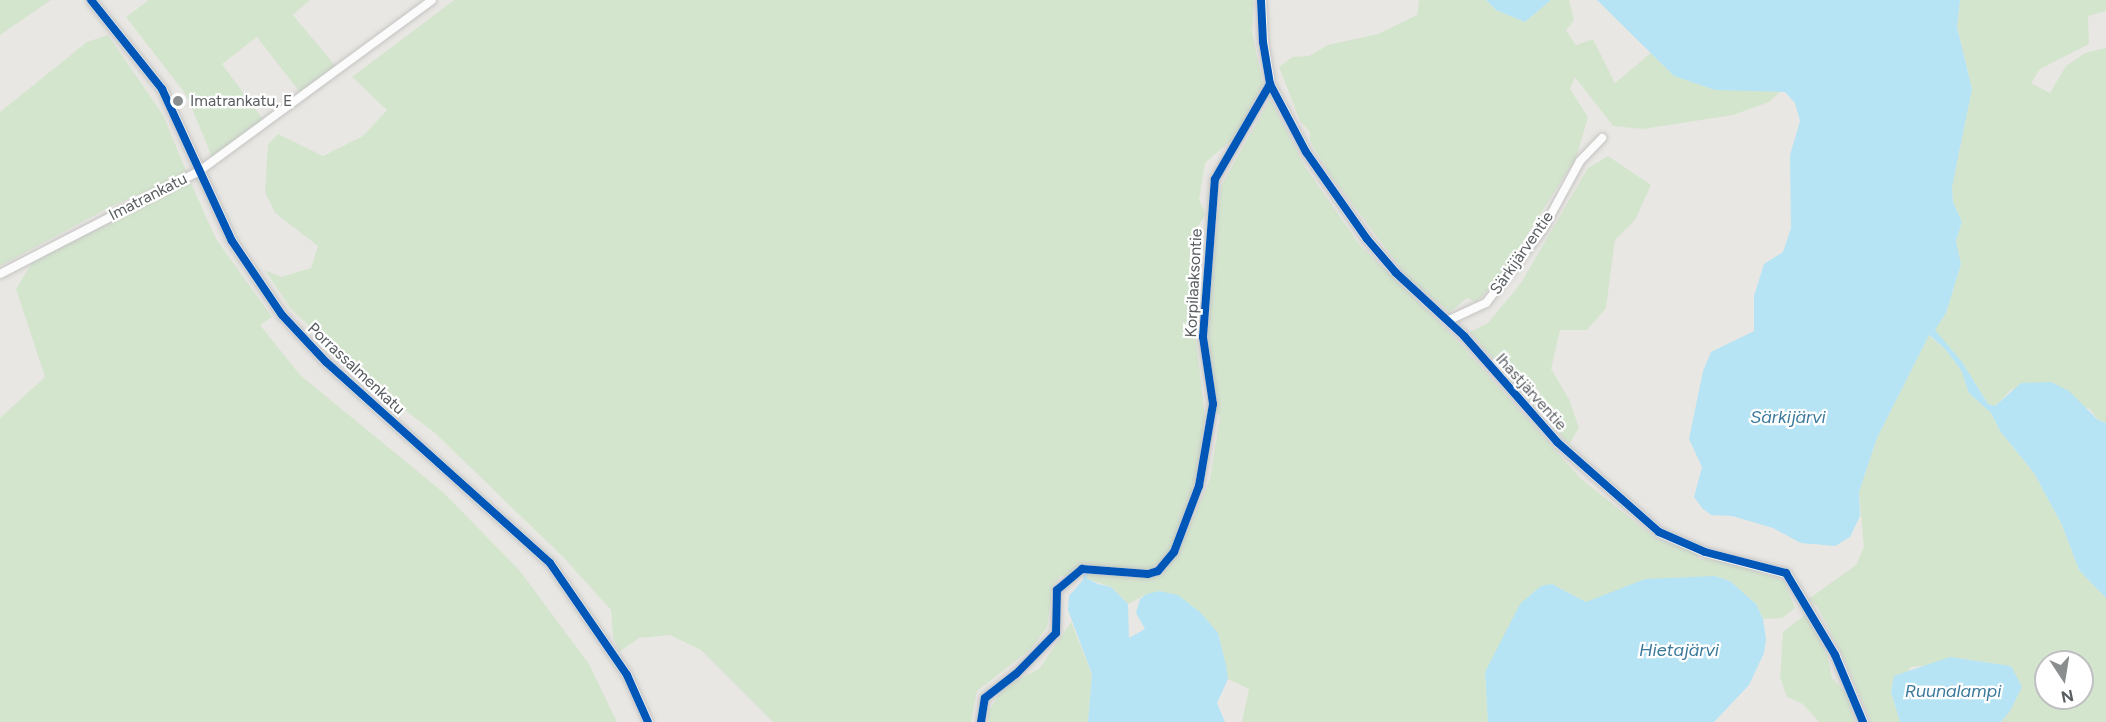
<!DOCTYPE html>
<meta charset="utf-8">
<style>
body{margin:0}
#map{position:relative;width:2106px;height:722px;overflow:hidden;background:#e9e7e3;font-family:Figtree,sans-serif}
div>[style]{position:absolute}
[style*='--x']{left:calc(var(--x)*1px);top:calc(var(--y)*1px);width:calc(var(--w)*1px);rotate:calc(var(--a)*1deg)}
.green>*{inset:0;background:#d4e5ce}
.water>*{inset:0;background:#b6e4f4}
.roads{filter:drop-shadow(0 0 2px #c4c4c3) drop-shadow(0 0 2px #c4c4c3)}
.minor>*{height:8px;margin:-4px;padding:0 4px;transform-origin:4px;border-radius:4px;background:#fcfbfb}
.tertiary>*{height:9px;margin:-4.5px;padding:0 4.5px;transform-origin:4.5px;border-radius:4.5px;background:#fcfbfb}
.cycleway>*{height:8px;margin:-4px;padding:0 4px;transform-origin:4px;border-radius:4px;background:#0057b8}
.dots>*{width:16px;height:16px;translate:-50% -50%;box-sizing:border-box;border:3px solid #fff;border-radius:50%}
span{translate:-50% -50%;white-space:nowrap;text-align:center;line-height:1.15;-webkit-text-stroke:4.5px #fff;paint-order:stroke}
.poi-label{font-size:16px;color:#595e61}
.left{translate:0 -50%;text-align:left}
.street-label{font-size:16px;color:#595e61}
.water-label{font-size:18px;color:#3a789b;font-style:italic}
.north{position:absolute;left:2034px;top:650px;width:60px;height:60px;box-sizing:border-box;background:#fff;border:2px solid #bdbfc0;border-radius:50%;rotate:168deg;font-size:16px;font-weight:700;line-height:24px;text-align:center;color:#595e61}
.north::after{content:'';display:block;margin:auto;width:21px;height:27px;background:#8b8e8e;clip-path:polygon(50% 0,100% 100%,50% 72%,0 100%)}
</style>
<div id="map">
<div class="green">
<div style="clip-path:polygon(0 0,51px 0,0 35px)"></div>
<div style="clip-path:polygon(149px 0,310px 0,293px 15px,338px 69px,302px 95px,257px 37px,222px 64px,265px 122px,213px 160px,187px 96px,126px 17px)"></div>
<div style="clip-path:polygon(454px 0,1254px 0,1252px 32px,1263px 84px,1235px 137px,1205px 163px,1199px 200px,1206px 214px,1198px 226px,1194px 251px,1192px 306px,1205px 417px,1196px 480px,1170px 552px,1149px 571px,1111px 571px,1082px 563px,1065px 577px,1061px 575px,1053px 586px,1047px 627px,1031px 649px,977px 691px,971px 722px,773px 722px,701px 650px,670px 635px,639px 638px,619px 652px,613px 637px,611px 610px,564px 558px,435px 433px,370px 383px,291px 309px,265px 270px,281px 277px,311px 268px,318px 246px,275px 213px,265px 192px,268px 145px,278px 134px,323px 156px,363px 136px,387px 110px,352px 77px)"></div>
<div style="clip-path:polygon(1419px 0,1486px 0,1496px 10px,1525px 22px,1551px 0,1569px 0,1574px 20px,1566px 30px,1576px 45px,1593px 39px,1615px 83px,1651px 53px,1674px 76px,1780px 92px,1769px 102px,1733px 115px,1643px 129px,1613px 126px,1575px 77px,1570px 89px,1588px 117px,1576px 158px,1497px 282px,1476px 302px,1467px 298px,1450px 312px,1409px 279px,1329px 173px,1310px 141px,1310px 132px,1300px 121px,1279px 67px,1292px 57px,1309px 56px,1328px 45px,1378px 34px,1417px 15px)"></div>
<div style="clip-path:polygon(1960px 0,2106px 0,2106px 11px,2088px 16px,2089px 44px,2040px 69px,2031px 83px,2050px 93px,2066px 66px,2085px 53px,2106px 48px,2106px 423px,2098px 420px,2090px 409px,2012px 389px,1995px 406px,1988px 404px,1962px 362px,1937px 336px,1934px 329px,1946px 313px,1961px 264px,1956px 241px,1962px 222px,1953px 202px,1952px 187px,1972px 89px,1957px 27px)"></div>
<div style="clip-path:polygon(108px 35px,163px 115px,187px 173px,106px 209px,0 266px,0 112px,87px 42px)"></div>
<div style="clip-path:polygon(1270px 99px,1306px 168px,1359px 244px,1456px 339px,1581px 479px,1657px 539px,1695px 550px,1699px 559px,1729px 562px,1784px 581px,1795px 608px,1782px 618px,1763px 619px,1756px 604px,1730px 581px,1715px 576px,1586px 602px,1552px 584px,1502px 643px,1485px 672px,1488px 722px,1242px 722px,1249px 689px,1228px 679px,1218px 633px,1147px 594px,1128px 604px,1111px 587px,1086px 578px,1085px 574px,1090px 573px,1162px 572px,1181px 547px,1210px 479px,1220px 416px,1215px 411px,1207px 323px,1221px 186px)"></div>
<div style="clip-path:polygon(1608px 156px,1651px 185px,1635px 220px,1615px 240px,1606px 308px,1587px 330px,1560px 330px,1551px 369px,1569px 399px,1579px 428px,1569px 444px,1470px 332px,1488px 323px,1521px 283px,1588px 168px)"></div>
<div style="clip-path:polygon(191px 183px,216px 239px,272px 317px,260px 325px,300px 375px,444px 493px,520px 571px,589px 664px,617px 722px,0 722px,0 418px,45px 377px,16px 289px,33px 261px)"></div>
<div style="clip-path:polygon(evenodd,1928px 335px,1945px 349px,1961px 370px,1969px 393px,1991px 413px,2000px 431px,2034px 473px,2062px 525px,2079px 570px,2106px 598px,2106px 722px,2001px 722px,2010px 711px,2011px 666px,1950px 657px,1933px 665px,1911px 667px,1891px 692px,1900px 722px,1871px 722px,1842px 654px,1817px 606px,1807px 600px,1856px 565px,1864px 547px,1859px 492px,1877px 438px,1928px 335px,2046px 662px,2082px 662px,2082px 698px,2046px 698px,2046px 662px)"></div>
<div style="clip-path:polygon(1806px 614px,1828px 657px,1832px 678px,1846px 693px,1855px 722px,1819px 722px,1803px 704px,1787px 697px,1780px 677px,1783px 632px)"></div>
<div style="clip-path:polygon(1071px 622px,1092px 674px,1088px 722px,988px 722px,988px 712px,1004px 687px,1039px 669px)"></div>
</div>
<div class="water">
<div style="clip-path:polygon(1486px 0,1551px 0,1525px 22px,1496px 10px)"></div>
<div style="clip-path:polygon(1597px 0,1960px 0,1957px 27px,1972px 89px,1952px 187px,1953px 202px,1962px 222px,1956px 241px,1961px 264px,1946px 313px,1935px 330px,1962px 362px,1988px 404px,1995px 406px,2021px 383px,2051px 382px,2069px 391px,2098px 420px,2106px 423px,2106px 598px,2079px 570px,2062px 525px,2034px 473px,2000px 431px,1991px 413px,1969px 393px,1961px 370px,1945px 349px,1929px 335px,1877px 438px,1859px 492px,1860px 516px,1850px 537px,1835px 546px,1801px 543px,1773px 528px,1732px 516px,1711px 515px,1702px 508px,1694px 497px,1702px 467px,1689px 439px,1703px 371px,1711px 352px,1754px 331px,1754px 296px,1764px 264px,1783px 252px,1791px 228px,1790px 155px,1800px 121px,1795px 103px,1785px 92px,1715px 90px,1674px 76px)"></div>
<div style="clip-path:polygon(1083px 573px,1090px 573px,1086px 578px,1098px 584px,1111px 587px,1128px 604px,1129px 638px,1145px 629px,1136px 613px,1140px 599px,1147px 594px,1159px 591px,1178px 595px,1201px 613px,1218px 633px,1226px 665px,1228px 679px,1217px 703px,1225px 722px,1088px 722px,1092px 674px,1068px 610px,1069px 596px,1083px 580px)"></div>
<div style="clip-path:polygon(1715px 576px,1730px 581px,1756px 604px,1763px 619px,1766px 639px,1764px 653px,1749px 685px,1714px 722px,1488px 722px,1485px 672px,1520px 604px,1541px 586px,1552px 584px,1586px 602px,1645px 579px)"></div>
<div style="clip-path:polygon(1950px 657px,2011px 666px,2022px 687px,2010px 711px,2001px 722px,1900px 722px,1891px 692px,1894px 676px)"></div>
</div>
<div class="roads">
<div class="minor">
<div style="--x:0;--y:274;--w:223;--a:-27.3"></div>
<div style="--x:198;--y:172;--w:290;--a:-36.3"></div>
<div style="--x:1447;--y:321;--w:43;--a:-24.8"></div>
<div style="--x:1486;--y:303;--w:93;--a:-52.4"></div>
<div style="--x:1543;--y:229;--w:77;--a:-61.4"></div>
<div style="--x:1580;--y:161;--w:32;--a:-46"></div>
<div style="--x:981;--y:722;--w:24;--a:-81"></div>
<div style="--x:985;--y:698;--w:39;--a:-38"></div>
<div style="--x:1016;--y:674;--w:57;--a:-45.7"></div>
<div style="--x:1056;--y:633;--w:43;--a:-88.7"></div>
<div style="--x:1057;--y:590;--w:33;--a:-40"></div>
<div style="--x:1082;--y:569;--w:66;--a:4.3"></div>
<div style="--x:1148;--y:574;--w:10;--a:-17"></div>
<div style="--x:1158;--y:571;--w:25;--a:-50"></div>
<div style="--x:1174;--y:552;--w:71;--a:-69.3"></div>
<div style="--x:1199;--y:486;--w:83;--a:-80.3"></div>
<div style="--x:1213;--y:404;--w:68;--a:-98.5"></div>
<div style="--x:1203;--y:337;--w:158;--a:-85.7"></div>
<div style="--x:1215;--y:179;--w:110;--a:-59.9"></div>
</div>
<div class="tertiary">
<div style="--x:91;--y:0;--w:114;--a:51.4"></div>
<div style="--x:162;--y:89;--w:167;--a:65.3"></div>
<div style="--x:232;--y:241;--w:89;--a:56"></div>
<div style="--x:282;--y:315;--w:64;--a:46.9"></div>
<div style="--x:326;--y:362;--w:301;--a:41.9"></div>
<div style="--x:550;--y:563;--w:136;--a:55.5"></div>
<div style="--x:627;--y:675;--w:51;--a:65.9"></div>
<div style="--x:1261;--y:0;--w:42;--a:87.3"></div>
<div style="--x:1263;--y:42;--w:43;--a:80.5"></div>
<div style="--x:1270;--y:84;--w:77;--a:62.1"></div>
<div style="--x:1306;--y:152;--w:106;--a:55"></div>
<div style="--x:1367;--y:239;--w:45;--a:49.5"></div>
<div style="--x:1396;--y:273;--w:93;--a:42.8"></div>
<div style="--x:1464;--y:336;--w:141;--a:48.7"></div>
<div style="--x:1557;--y:442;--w:136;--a:41.4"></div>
<div style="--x:1659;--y:532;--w:50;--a:23.5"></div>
<div style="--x:1705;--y:552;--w:84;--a:14.5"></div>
<div style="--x:1786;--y:573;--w:96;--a:59.1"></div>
<div style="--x:1835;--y:655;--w:73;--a:67.3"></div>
</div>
</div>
<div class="cycleway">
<div style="--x:91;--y:0;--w:114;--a:51.4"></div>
<div style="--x:162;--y:89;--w:167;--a:65.3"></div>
<div style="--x:232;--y:241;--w:89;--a:56"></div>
<div style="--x:282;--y:315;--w:64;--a:46.9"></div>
<div style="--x:326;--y:362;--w:301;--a:41.9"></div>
<div style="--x:550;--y:563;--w:136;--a:55.5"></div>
<div style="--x:627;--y:675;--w:51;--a:65.9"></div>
<div style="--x:1261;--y:0;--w:42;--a:87.3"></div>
<div style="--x:1263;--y:42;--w:43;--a:80.5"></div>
<div style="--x:1270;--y:84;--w:77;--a:62.1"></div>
<div style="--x:1306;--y:152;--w:106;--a:55"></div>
<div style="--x:1367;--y:239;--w:45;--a:49.5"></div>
<div style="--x:1396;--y:273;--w:93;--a:42.8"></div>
<div style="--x:1464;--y:336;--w:141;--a:48.7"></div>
<div style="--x:1557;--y:442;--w:136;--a:41.4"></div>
<div style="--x:1659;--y:532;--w:50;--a:23.5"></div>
<div style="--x:1705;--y:552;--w:84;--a:14.5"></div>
<div style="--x:1786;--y:573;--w:96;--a:59.1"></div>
<div style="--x:1835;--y:655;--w:73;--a:67.3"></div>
<div style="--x:981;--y:722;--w:24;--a:-81"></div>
<div style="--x:985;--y:698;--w:39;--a:-38"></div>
<div style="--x:1016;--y:674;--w:57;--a:-45.7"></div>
<div style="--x:1056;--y:633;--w:43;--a:-88.7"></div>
<div style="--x:1057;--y:590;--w:33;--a:-40"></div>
<div style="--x:1082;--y:569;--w:66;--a:4.3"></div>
<div style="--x:1148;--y:574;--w:10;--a:-17"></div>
<div style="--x:1158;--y:571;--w:25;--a:-50"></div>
<div style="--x:1174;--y:552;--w:71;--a:-69.3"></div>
<div style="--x:1199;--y:486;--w:83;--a:-80.3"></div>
<div style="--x:1213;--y:404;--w:68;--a:-98.5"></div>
<div style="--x:1203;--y:337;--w:158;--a:-85.7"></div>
<div style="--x:1215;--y:179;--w:110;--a:-59.9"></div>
</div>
<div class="dots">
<div style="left:178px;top:101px;background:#8b8e8e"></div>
</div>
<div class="poi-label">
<span class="left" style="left:190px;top:101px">Imatrankatu, E</span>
</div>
<div class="street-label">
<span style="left:148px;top:197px;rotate:-27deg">Imatrankatu</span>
<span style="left:1522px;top:253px;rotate:-55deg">Särkijärventie</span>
<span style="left:1194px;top:283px;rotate:-87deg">Korpilaaksontie</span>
<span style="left:356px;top:369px;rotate:43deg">Porrassalmenkatu</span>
<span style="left:1531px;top:392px;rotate:48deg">Ihastjärventie</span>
</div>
<div class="water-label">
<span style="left:1788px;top:417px">Särkijärvi</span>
<span style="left:1679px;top:650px">Hietajärvi</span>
<span style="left:1953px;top:691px">Ruunalampi</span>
</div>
<div class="north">N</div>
</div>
